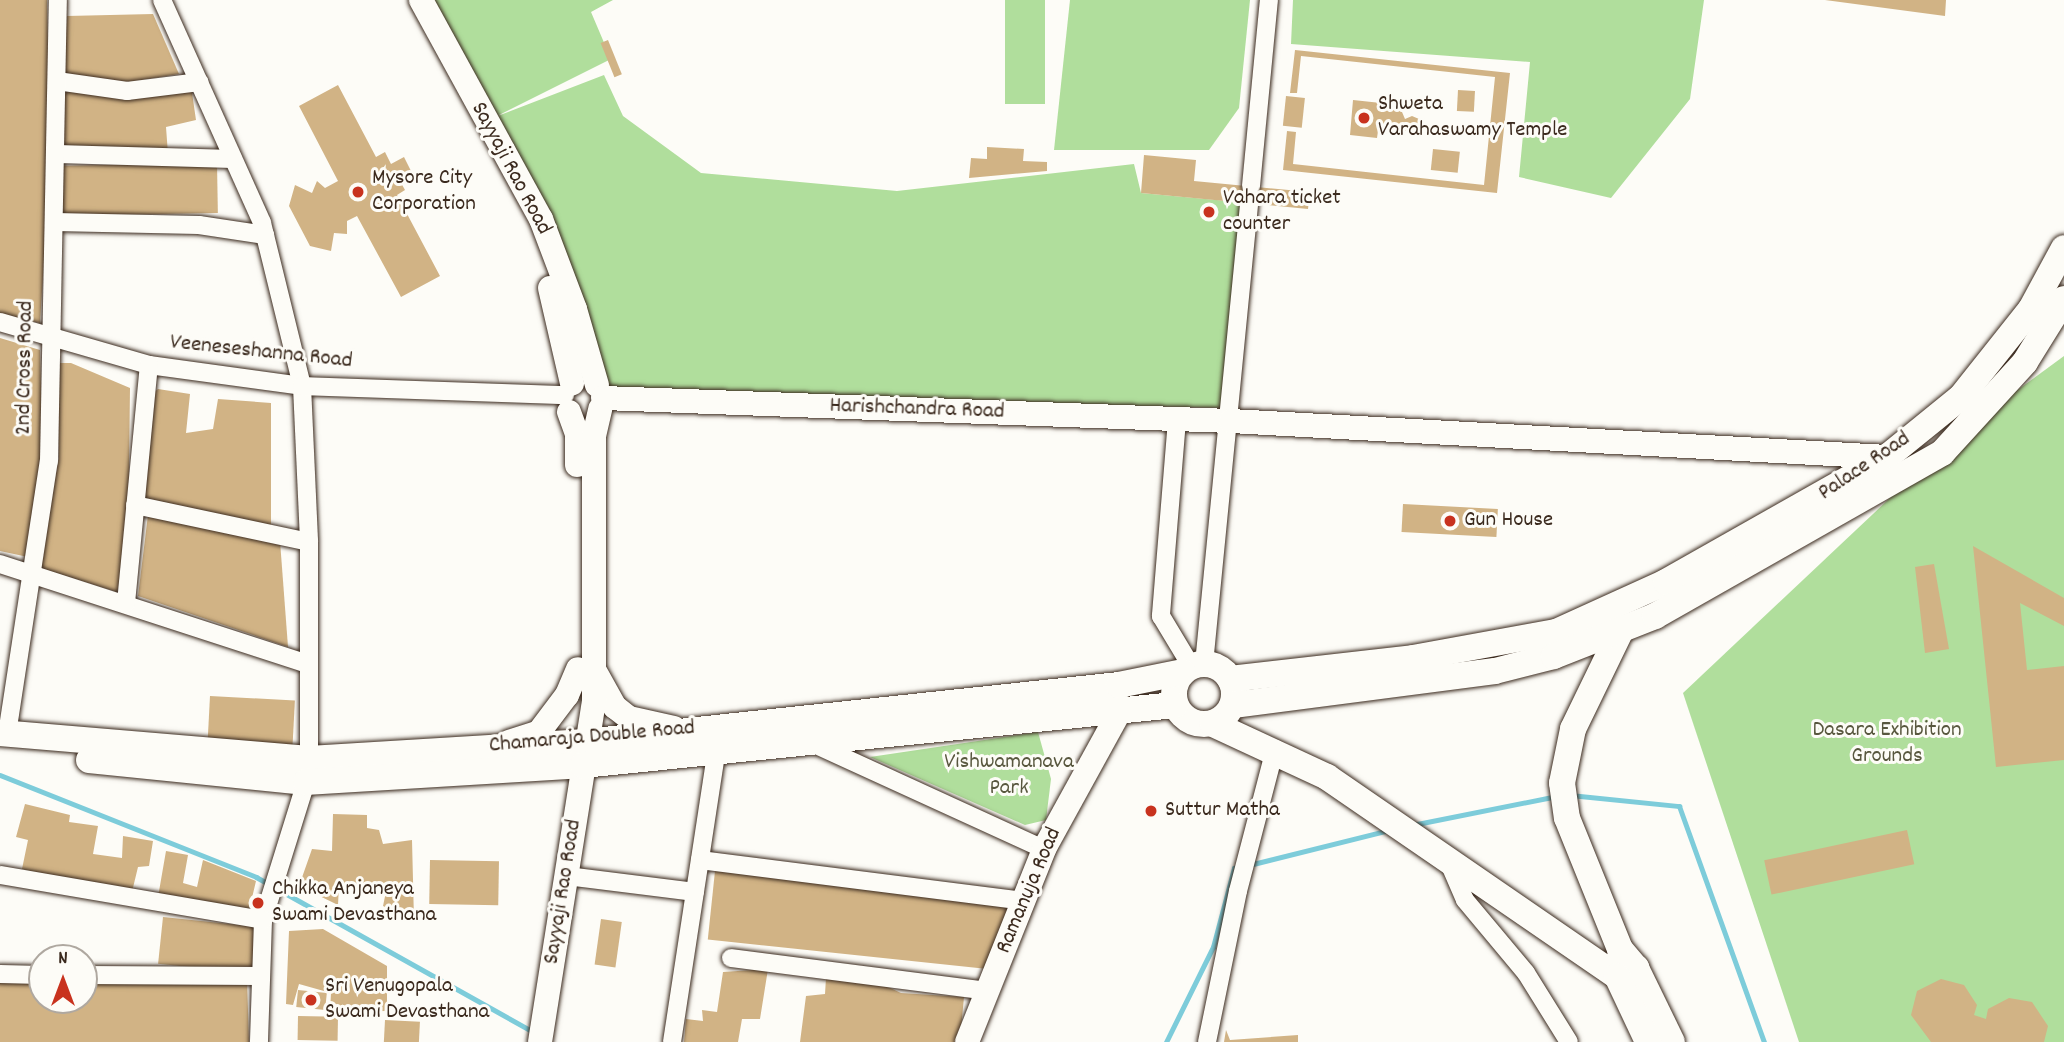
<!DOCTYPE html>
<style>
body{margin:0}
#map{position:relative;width:2064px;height:1042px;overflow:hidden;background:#fdfcf7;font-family:Dekko,sans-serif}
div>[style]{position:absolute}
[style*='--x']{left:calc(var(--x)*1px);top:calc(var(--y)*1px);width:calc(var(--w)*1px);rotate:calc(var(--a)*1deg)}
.green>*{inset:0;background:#b0de9c;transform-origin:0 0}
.stream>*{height:5px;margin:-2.5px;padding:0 2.5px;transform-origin:2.5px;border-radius:2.5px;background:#7dccda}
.building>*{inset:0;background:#d1b385;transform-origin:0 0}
.roads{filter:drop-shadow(0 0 2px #3b2a1e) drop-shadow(0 0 2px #3b2a1e)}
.street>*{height:18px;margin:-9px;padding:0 9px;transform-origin:9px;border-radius:9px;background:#fdfcf7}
.secondary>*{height:24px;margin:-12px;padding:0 12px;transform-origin:12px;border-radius:12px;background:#fdfcf7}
.primary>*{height:26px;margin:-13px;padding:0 13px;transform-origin:13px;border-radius:13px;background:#fdfcf7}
.primary>.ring{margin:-13px;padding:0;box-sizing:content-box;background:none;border:26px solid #fdfcf7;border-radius:50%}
.dots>*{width:19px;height:19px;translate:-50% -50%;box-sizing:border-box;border:4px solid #fdfcf7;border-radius:50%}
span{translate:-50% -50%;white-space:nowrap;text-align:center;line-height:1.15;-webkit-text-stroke:6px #fdfcf7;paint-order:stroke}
.poi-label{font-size:23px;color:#3b2a1e}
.left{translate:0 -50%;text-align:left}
.street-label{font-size:23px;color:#3b2a1e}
.park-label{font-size:23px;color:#58573e}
.north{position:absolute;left:28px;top:944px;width:70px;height:70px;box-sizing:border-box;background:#fdfcf7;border:2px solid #afa8a0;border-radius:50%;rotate:0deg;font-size:19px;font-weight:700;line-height:28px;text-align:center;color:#3b2a1e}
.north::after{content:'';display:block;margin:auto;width:24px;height:32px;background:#c8321e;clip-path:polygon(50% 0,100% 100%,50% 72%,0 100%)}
</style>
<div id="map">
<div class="green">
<div style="clip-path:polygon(421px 0,613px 0,591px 12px,611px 59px,495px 117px,604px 75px,623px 116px,701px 173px,897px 191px,1134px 164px,1141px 193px,1249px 203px,1228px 408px,603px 393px,550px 242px)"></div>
<div style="left:1005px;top:0;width:40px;height:104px"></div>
<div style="clip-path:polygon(1070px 0,1250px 0,1239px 108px,1209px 150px,1054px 150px)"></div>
<div style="clip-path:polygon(1293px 0,1704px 0,1690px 99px,1611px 198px,1519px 177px,1530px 62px,1291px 44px)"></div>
<div style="clip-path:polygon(2064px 356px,2064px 1042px,1799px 1042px,1683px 693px,1960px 432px)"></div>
<div style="clip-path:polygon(1038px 732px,1051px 779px,1046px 820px,1025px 825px,870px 757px)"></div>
</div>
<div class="stream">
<div style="--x:0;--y:775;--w:276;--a:21.7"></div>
<div style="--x:256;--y:877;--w:320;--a:29.2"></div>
<div style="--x:1570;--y:795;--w:110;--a:5.8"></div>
<div style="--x:1679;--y:806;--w:251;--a:70.2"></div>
<div style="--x:1412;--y:825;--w:148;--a:-11.3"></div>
<div style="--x:1249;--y:865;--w:144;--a:-14"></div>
<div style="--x:1166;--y:1042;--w:106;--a:-63.7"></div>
<div style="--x:1213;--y:947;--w:82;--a:-75.1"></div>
<div style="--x:1234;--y:868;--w:6;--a:-9"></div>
</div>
<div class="building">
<div style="clip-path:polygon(0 0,47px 0,50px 166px,40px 323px,0 314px)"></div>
<div style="clip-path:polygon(1825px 0,1946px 0,1945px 16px)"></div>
<div style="clip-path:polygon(153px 14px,179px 74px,123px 83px,63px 75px,67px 16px)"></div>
<div style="left:608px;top:40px;width:37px;height:8px;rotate:68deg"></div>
<div style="clip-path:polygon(1295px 50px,1510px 73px,1497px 193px,1283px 170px,1287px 131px,1296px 132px,1293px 164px,1484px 185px,1495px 77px,1301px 56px,1297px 93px,1290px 93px)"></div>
<div style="clip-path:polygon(338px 85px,376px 157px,385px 152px,391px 164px,404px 157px,413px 175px,400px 181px,405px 190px,397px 195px,440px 276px,401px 297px,357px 216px,347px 221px,347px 234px,334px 233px,331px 251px,310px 246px,289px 206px,295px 185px,312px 193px,317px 181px,325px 188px,338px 181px,299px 106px)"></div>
<div style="clip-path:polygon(191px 86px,196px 120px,166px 127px,168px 154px,62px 150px,64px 88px)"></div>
<div style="left:1458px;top:90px;width:17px;height:21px;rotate:3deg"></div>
<div style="left:1286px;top:96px;width:19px;height:30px;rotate:6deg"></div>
<div style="clip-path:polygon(1353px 100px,1381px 103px,1380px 110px,1391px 108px,1402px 112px,1405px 119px,1412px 116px,1419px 119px,1420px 127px,1391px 135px,1378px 131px,1377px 138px,1350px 135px)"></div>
<div style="clip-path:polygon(987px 147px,1024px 149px,1023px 161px,1047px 162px,1047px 171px,969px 178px,971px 158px,987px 159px)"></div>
<div style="left:1433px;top:149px;width:27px;height:21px;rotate:6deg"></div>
<div style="clip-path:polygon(1144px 155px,1196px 160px,1194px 181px,1310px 192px,1308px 209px,1141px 193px)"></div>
<div style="left:217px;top:163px;width:50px;height:155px;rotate:89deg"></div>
<div style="clip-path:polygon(0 338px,40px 350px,43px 463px,28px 557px,0 551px)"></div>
<div style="clip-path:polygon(57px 363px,71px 363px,130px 388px,128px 548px,117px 592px,37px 567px,59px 458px)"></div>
<div style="clip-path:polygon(158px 389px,190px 394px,186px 433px,213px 429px,218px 399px,271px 403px,271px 526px,145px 498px,153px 393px)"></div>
<div style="left:1403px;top:504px;width:95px;height:28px;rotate:3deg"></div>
<div style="clip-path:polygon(148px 515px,280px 541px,288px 647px,138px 596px)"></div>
<div style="clip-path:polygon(1973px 546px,2064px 598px,2064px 626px,2020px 603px,2027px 670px,2064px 666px,2064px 760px,1996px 767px)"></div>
<div style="clip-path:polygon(1934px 564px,1949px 649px,1925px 653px,1915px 567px)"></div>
<div style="left:210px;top:696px;width:85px;height:48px;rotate:3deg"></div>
<div style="clip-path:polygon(25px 804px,70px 815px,69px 822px,98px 826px,93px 854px,122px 858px,123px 836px,153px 841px,149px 866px,138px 867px,131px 896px,22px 869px,28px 840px,16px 837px)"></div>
<div style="clip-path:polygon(333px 814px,367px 815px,367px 828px,379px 830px,383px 844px,412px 840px,414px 920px,383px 906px,387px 887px,339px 885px,338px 905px,299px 886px,312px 849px,332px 851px)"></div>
<div style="left:1907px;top:830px;width:35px;height:146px;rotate:78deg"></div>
<div style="clip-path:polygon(166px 851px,188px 855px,183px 883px,197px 887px,203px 860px,256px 881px,248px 915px,158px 897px)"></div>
<div style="left:430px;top:860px;width:69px;height:44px;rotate:1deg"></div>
<div style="left:715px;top:871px;width:298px;height:69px;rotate:6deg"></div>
<div style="left:163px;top:917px;width:96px;height:47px;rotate:6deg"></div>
<div style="left:601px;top:919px;width:21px;height:46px;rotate:8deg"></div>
<div style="clip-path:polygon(323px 929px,387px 966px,387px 1011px,330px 1012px,331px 993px,299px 984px,293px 1005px,286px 1004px,289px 931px)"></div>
<div style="clip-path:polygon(768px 969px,760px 1019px,742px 1019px,738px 1042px,684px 1042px,686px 1019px,703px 1021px,702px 1010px,717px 1012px,723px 972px)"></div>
<div style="clip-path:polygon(0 978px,42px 979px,42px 1000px,84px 1000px,84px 979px,247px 979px,249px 1042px,0 1042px)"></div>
<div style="clip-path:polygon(826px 978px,884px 985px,901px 993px,964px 997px,961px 1029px,955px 1042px,800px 1042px,806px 996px,825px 994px)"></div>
<div style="clip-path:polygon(1941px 979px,1964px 985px,1977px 1005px,1974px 1015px,1986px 1019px,1988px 1009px,2009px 998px,2032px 1002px,2048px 1026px,2044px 1042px,1931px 1042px,1911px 1015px,1917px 991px)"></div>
<div style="left:298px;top:990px;width:29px;height:17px;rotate:6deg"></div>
<div style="left:298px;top:1016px;width:40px;height:24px;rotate:1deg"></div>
<div style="left:385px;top:1020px;width:35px;height:22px;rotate:3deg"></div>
<div style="clip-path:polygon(1226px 1030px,1230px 1040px,1298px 1035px,1298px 1042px,1224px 1042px)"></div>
</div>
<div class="roads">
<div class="street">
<div style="--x:162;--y:0;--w:244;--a:65.8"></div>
<div style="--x:262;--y:223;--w:168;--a:76.2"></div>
<div style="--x:302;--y:386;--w:156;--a:87.4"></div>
<div style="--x:309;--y:542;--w:217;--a:90"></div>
<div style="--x:309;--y:759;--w:23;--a:97"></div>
<div style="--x:306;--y:782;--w:145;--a:107.3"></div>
<div style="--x:263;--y:920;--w:122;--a:91.9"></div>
<div style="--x:57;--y:81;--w:71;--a:8.1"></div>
<div style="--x:127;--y:91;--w:73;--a:-7.1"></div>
<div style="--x:57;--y:154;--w:176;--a:1.6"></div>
<div style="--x:1251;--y:186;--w:187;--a:-84.5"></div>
<div style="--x:55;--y:222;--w:144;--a:1.2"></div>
<div style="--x:199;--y:225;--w:67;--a:8.6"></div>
<div style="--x:0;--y:322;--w:155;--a:16.1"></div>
<div style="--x:149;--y:365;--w:154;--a:7.8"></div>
<div style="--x:302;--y:386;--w:263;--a:2"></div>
<div style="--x:1177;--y:420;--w:197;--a:94.7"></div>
<div style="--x:1161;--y:616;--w:58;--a:59"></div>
<div style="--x:135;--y:505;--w:178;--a:12"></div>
<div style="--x:0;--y:564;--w:324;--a:18"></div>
<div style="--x:126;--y:603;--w:239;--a:-84.5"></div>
<div style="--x:1204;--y:664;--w:463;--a:-84.4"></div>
<div style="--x:7;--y:734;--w:276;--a:-81.3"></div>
<div style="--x:49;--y:461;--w:461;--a:-88.9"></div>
<div style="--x:812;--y:743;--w:255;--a:24.6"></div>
<div style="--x:700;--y:860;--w:328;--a:7.2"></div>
<div style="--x:1449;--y:863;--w:40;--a:66.6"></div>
<div style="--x:1465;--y:900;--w:95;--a:50.1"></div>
<div style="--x:1526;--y:973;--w:81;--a:58.1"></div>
<div style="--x:0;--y:875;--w:267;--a:9.7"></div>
<div style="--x:567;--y:876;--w:129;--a:7.1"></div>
<div style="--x:731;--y:958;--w:259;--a:7.3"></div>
<div style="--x:0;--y:974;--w:42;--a:1.4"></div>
<div style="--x:84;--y:975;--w:175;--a:0.3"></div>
<div style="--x:672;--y:1042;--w:296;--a:-81.3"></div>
<div style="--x:1207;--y:1042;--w:154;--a:-78.4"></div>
<div style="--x:1238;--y:891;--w:147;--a:-75.4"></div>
</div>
<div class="secondary">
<div style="--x:421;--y:0;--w:250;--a:61.3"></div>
<div style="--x:541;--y:219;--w:96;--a:69.3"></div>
<div style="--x:575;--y:309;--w:79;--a:73.9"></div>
<div style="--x:550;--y:288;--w:98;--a:77"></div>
<div style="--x:603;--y:398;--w:628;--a:2.1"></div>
<div style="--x:1231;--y:421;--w:657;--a:3.14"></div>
<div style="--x:569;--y:412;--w:23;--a:70"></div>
<div style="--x:577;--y:434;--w:31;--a:90"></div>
<div style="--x:596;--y:673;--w:39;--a:61"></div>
<div style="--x:615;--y:707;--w:18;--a:38"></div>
<div style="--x:629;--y:718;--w:46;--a:12.5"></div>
<div style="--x:509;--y:742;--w:32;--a:-18"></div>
<div style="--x:539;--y:732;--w:46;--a:-52.9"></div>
<div style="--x:567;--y:695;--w:28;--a:-67"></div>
<div style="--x:540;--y:1042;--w:346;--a:-81"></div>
<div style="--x:594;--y:700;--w:264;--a:-90"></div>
<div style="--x:594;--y:436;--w:28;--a:-77"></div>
<div style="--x:967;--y:1042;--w:208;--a:-68.2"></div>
<div style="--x:1044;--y:849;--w:162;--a:-61.2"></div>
</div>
<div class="primary">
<div style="--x:1622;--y:628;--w:112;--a:115.9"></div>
<div style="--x:1573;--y:729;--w:55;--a:101.5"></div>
<div style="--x:1562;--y:783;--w:35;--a:82"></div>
<div style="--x:1567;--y:818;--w:141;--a:68"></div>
<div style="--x:1620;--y:949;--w:25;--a:50"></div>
<div style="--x:1636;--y:968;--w:82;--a:64.1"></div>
<div class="ring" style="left:1174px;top:664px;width:34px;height:34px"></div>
<div style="--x:1230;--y:679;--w:184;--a:-6.5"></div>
<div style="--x:1413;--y:658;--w:145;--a:-10.3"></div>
<div style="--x:1556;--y:632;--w:121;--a:-24.4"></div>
<div style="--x:1666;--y:582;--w:254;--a:-29.5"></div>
<div style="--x:1887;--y:457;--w:95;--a:-39"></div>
<div style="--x:1961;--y:397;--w:112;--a:-51.5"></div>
<div style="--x:2031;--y:309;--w:69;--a:-61.6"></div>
<div style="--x:1233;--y:705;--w:264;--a:-7.4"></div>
<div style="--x:1495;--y:671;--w:61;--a:-14.3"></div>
<div style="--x:1554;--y:656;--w:109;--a:-21.6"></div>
<div style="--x:1655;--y:616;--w:330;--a:-29.6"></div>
<div style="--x:1942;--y:453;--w:123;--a:-47.6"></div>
<div style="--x:2025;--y:362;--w:74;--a:-58.2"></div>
<div style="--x:1213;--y:724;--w:126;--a:24.9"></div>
<div style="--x:1327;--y:777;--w:352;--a:34.5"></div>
<div style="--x:1617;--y:976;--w:21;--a:-23"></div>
<div style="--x:0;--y:733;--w:310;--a:4.8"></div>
<div style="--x:309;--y:759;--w:277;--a:-3.5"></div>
<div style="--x:585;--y:742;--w:537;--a:-6.09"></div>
<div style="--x:1119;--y:685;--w:65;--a:-11.5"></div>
<div style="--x:89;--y:760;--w:218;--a:5.8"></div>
<div style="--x:306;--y:782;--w:278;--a:-3.5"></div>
<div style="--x:583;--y:765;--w:595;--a:-5.79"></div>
<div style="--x:1619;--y:960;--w:16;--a:97"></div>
<div style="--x:1617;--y:976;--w:73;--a:64.8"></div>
</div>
</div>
<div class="dots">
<div style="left:1364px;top:118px;background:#c8321e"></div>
<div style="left:358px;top:192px;background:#c8321e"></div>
<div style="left:1209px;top:212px;background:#c8321e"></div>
<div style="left:1450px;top:521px;background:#c8321e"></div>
<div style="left:1151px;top:811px;background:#c8321e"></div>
<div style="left:258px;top:903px;background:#c8321e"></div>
<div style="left:311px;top:1000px;background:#c8321e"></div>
</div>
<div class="poi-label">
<span class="left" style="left:1378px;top:118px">Shweta<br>Varahaswamy Temple</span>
<span class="left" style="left:372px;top:192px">Mysore City<br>Corporation</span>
<span class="left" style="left:1223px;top:212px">Vahara ticket<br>counter</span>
<span class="left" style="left:1464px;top:521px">Gun House</span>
<span class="left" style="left:1165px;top:811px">Suttur Matha</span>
<span class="left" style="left:272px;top:903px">Chikka Anjaneya<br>Swami Devasthana</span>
<span class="left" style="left:325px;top:1000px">Sri Venugopala<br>Swami Devasthana</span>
</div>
<div class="street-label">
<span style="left:510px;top:169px;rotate:62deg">Sayyaji Rao Road</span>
<span style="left:261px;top:353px;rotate:6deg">Veeneseshanna Road</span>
<span style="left:26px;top:368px;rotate:-89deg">2nd Cross Road</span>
<span style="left:917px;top:410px;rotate:2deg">Harishchandra Road</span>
<span style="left:1865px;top:467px;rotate:-34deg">Palace Road</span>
<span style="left:592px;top:738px;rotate:-5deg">Chamaraja Double Road</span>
<span style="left:1030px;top:891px;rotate:-67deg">Ramanuja Road</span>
<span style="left:564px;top:892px;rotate:-81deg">Sayyaji Rao Road</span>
</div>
<div class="park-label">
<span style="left:1887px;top:744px">Dasara Exhibition<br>Grounds</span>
<span style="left:1009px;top:776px">Vishwamanava<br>Park</span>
</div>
<div class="north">N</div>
</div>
